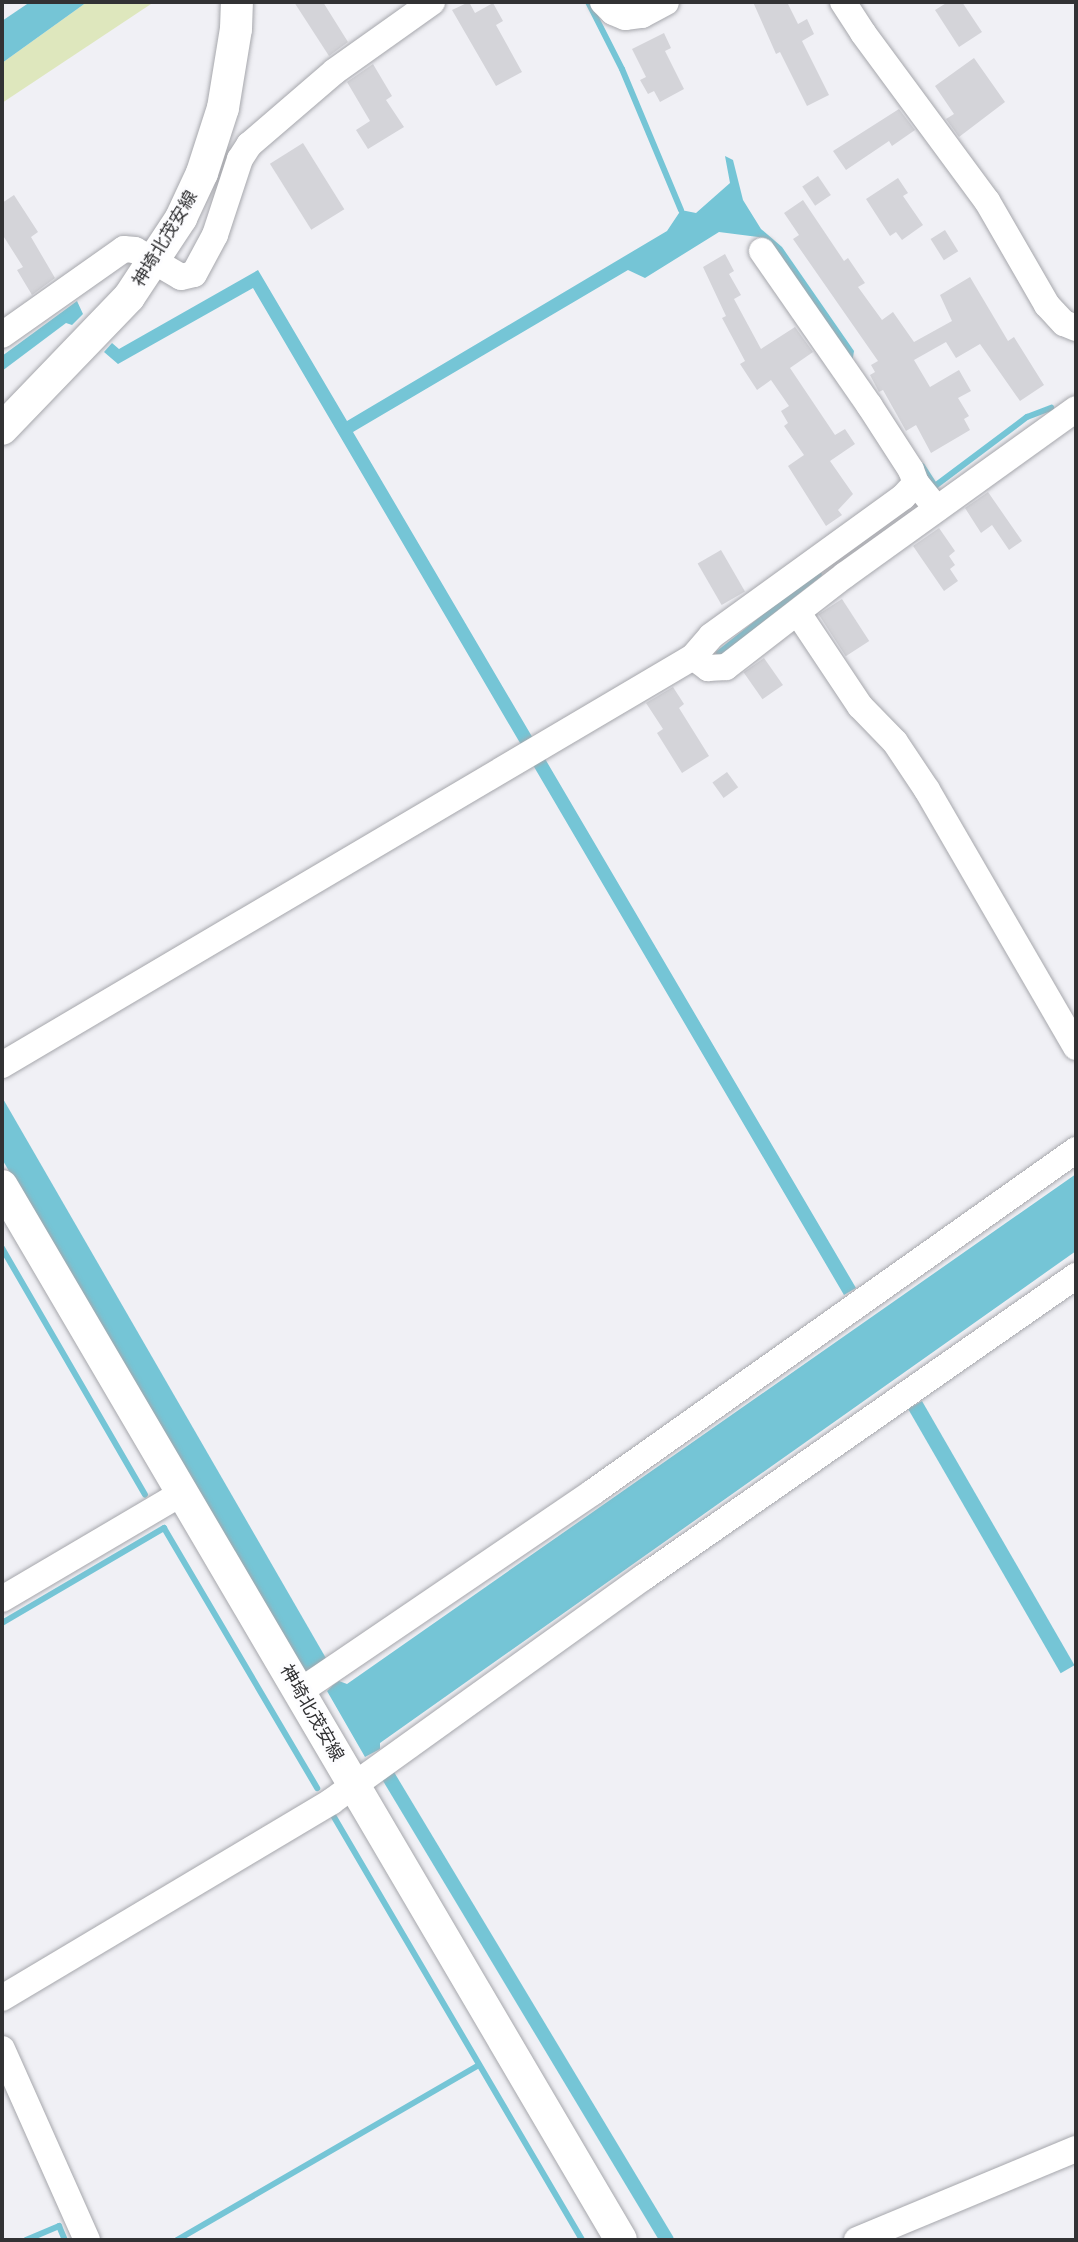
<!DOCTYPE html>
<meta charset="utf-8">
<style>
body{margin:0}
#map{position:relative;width:1078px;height:2242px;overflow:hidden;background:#f0f0f5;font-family:"Asap Condensed","Noto Sans JP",sans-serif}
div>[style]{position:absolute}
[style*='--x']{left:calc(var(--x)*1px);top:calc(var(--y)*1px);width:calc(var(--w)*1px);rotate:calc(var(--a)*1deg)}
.green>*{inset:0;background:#dee7bd}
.water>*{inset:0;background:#75c5d6;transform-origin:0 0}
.stream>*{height:6px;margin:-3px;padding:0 3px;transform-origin:3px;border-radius:3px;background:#75c5d6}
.building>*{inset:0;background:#d4d4d9;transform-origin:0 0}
.roads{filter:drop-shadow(0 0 2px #a6a7ac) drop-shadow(0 0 2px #a6a7ac)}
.minor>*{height:26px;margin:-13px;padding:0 13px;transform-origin:13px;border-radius:13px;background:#fff}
.major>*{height:32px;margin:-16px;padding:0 16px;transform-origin:16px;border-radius:16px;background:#fff}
span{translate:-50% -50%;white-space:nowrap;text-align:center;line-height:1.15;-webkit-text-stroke:6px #fdfdff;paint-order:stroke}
.street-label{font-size:18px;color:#323234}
.frame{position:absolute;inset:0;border:4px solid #323234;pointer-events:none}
</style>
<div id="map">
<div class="green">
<div style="clip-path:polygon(87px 2px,154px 2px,2px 103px,2px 63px)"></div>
</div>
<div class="water">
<div style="clip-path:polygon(30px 2px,87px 2px,2px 63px,2px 21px)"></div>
<div style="clip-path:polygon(725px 156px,733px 160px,743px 200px,761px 229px,782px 247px,854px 351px,852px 363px,776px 250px,765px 238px,719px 232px,645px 278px,628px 270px,353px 432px,856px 1288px,844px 1295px,253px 288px,118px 364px,104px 352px,112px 343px,119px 349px,258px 270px,347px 421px,667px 231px,681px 210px,696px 213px,730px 183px)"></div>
<div style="clip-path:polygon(77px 301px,83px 314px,72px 325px,66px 323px,2px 371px,2px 356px)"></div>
<div style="left:2px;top:1097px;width:650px;height:31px;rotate:60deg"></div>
<div style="clip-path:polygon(1076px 1174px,1076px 1251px,380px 1743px,380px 1749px,365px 1757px,327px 1691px,333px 1685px,339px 1681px,347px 1684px)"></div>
<div style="left:922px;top:1401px;width:305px;height:16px;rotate:60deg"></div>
<div style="left:394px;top:1772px;width:543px;height:14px;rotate:59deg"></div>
</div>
<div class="stream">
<div style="--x:588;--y:2;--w:75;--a:63.1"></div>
<div style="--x:622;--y:69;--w:153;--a:67.3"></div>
<div style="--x:922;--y:466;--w:24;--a:57"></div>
<div style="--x:931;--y:489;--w:120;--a:-36.9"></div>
<div style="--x:1027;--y:417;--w:26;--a:-21"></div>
<div style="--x:719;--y:653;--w:127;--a:-38.3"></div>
<div style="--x:2;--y:1248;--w:285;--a:59.9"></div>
<div style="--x:2;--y:1623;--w:188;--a:-30.4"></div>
<div style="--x:164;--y:1528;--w:302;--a:59.5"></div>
<div style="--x:334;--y:1817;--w:490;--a:59.6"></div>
<div style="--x:26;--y:2240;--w:36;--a:-23"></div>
<div style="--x:59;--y:2226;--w:15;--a:67"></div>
<div style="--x:177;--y:2240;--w:349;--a:-30.1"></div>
</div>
<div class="building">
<div style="clip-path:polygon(294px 2px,323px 2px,348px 42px,329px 56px)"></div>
<div style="clip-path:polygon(469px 2px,475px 13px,493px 3px,503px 21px,496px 25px,522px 72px,496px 86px,452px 10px)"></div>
<div style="clip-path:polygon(753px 2px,787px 2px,798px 24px,807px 19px,814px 34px,802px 41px,829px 95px,807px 106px,780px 52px,776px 54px)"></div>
<div style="clip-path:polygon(948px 2px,962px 2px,982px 32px,959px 47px,935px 10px)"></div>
<div style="clip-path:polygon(664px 33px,671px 48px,665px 51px,684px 89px,660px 102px,654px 91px,648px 94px,640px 80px,646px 77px,632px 49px)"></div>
<div style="clip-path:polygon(974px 58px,1005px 102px,959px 137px,946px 119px,954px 114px,935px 86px)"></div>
<div style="clip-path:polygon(373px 64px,392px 96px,386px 100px,404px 127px,368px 149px,356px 130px,370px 121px,347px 82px)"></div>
<div style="clip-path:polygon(899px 109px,915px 130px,892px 146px,889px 141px,846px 170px,833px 151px)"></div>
<div style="left:303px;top:143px;width:78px;height:39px;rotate:58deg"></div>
<div style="left:818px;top:176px;width:23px;height:19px;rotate:56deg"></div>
<div style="clip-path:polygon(898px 178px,908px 193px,903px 196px,923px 225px,902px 240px,896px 232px,890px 236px,866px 199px)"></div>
<div style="clip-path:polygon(14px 195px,38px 232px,31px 237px,55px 278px,32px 295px,17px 270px,23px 267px,2px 234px,2px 203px)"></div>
<div style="clip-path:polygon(803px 200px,844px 261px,848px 258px,865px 283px,858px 287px,882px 320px,893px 312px,914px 342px,952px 321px,940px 295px,970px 277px,1008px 341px,1014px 337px,1044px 385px,1020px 401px,980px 344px,956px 358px,946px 342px,914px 360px,930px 387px,959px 370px,971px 391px,958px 398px,969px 416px,964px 419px,970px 430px,931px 453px,916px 425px,906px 431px,883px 390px,879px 392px,870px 375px,875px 372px,871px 365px,878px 361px,793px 239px,799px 235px,784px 213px)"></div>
<div style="left:945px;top:230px;width:25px;height:17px;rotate:58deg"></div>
<div style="clip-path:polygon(725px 254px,734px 271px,729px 274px,741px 295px,734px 299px,761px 349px,795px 327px,813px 352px,790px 368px,835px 435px,845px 429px,855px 444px,830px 461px,853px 494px,838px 510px,842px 515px,826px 526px,788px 466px,804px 455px,784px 426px,788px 423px,781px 411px,789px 406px,771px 380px,757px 390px,740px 364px,745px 361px,722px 318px,726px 316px,703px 267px)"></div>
<div style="clip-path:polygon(988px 492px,1022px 541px,1009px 550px,992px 525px,981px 533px,965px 508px)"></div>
<div style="clip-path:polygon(939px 528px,955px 551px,949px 556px,955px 565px,950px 569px,958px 581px,944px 591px,913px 546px)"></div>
<div style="left:721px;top:550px;width:48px;height:27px;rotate:60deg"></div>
<div style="left:842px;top:599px;width:50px;height:28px;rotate:57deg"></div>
<div style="left:764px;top:658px;width:33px;height:25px;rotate:55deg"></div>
<div style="clip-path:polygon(673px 687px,684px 704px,679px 708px,709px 756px,682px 773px,657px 733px,663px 729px,646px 703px)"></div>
<div style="left:727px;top:772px;width:19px;height:18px;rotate:54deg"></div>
</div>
<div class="roads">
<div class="minor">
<div style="--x:603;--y:2;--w:14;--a:45"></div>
<div style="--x:613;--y:12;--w:13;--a:23"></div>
<div style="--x:625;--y:17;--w:17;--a:-7"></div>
<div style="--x:642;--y:15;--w:27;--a:-28"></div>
<div style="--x:843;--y:2;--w:37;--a:57"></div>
<div style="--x:863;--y:33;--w:209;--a:53.6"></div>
<div style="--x:987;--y:201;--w:120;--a:60"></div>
<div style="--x:1047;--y:305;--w:25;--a:47"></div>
<div style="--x:1064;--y:323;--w:13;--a:23"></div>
<div style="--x:762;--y:251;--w:188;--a:55.2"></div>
<div style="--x:869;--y:405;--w:77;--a:57.1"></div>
<div style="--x:911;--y:470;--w:14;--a:69"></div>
<div style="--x:916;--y:483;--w:33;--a:51"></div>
<div style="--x:2;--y:335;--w:149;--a:-35.2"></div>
<div style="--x:124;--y:249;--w:11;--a:5"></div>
<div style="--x:135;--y:250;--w:53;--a:30.4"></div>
<div style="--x:181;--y:277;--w:13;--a:-13"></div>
<div style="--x:194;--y:274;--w:44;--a:-61.7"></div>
<div style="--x:215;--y:235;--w:80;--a:-71.8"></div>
<div style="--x:240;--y:159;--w:17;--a:-57"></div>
<div style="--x:249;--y:145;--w:113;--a:-40.7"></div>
<div style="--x:335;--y:71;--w:119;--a:-35.4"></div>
<div style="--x:798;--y:613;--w:112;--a:56.3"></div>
<div style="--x:860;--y:706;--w:50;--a:45.8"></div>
<div style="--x:895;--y:742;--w:58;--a:56.3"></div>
<div style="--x:927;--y:790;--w:297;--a:59.9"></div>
<div style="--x:693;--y:657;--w:28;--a:-49"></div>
<div style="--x:711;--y:636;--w:237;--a:-35.9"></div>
<div style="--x:903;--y:497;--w:19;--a:-47"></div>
<div style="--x:2;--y:1065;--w:802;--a:-30.56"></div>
<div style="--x:693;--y:657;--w:19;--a:36"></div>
<div style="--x:708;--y:668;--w:18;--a:-3"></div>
<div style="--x:726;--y:667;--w:150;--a:-37.7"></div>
<div style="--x:845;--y:575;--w:284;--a:-35.7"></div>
<div style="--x:2;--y:1599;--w:209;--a:-30.5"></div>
<div style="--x:299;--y:1692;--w:356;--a:-34.2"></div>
<div style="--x:593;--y:1492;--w:592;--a:-35.3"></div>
<div style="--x:2;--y:1998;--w:384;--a:-30.8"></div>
<div style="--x:332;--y:1801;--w:384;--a:-35.7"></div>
<div style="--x:644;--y:1577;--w:527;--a:-34.87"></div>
<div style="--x:2;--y:2049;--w:209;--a:66"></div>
<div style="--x:857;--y:2240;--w:237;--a:-22.6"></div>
</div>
<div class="major">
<div style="--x:2;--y:429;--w:183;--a:-46.1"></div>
<div style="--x:129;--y:297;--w:95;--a:-56.6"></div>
<div style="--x:181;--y:218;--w:50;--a:-65"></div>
<div style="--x:202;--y:173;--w:68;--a:-72.1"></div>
<div style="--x:223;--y:108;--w:80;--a:-80.7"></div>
<div style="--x:236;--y:29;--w:27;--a:-88"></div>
<div style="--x:2;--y:1186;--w:1222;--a:59.57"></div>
</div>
</div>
<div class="street-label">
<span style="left:165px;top:239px;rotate:-59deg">神埼北茂安線</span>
<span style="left:312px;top:1713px;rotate:60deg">神埼北茂安線</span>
</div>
<div class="frame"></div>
</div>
